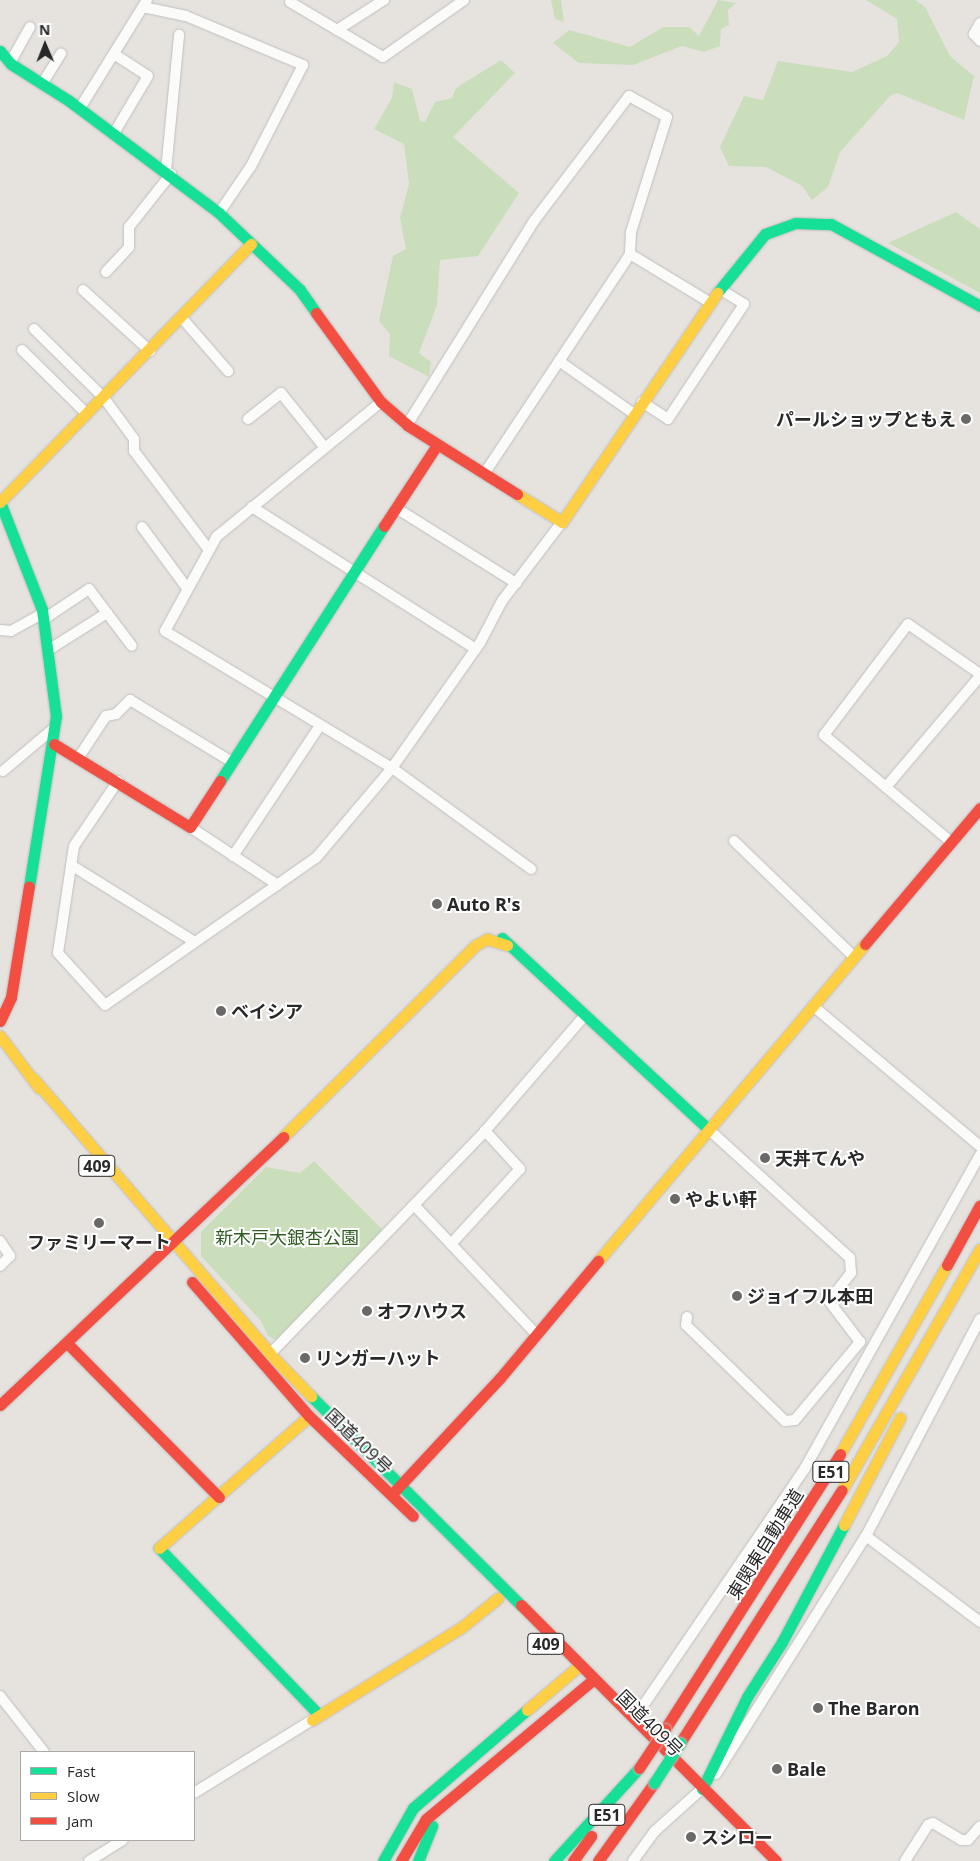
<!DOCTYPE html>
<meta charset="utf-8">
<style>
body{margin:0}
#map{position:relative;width:980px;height:1861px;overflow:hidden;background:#e6e3df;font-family:"Open Sans","Noto Sans JP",sans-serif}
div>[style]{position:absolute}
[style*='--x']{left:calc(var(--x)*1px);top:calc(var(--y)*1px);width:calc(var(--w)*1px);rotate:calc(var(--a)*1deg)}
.green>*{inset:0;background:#cadebb}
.roads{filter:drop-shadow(0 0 1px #c0bfbf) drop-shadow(0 0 1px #c0bfbf)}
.street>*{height:10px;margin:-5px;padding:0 5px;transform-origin:5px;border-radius:5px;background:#fbfbfa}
.fast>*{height:11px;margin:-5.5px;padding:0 5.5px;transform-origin:5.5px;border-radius:5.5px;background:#16e098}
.slow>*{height:11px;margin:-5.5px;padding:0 5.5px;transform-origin:5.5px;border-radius:5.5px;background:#ffcf43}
.jam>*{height:11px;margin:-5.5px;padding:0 5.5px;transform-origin:5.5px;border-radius:5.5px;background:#f24e42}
.bridges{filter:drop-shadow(0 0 1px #bfbdbd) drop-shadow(0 0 1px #bfbdbd)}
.fast-bridge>*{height:11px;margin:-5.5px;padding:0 5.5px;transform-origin:5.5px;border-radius:5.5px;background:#16e098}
.jam-bridge>*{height:11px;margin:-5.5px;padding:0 5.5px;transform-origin:5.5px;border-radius:5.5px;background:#f24e42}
.dots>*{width:14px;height:14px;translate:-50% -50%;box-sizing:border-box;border:2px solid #fff;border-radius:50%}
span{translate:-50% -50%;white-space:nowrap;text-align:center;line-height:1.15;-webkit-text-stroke:4px #fff;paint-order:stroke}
.shield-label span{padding:1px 4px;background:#fff;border:1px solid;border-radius:4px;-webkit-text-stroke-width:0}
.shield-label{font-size:16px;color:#282828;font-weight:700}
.poi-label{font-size:18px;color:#282828;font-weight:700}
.right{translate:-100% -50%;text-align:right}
.left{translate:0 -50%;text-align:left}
.park-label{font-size:18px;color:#2f5c22}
.street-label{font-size:18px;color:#282828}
.legend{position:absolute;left:20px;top:1751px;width:175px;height:90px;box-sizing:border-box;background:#fff;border:1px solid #a9a9a9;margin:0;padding:6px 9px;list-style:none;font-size:15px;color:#282828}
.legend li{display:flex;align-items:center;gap:10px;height:25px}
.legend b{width:25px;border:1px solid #a9a9a9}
.north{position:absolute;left:20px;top:20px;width:50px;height:50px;-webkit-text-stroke:4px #fff;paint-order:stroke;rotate:359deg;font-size:14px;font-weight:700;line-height:20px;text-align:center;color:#282828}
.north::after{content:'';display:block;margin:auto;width:18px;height:22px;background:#282828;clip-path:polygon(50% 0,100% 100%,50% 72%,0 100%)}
</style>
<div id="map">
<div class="green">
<div style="clip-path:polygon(551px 0,561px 0,564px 22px,555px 19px)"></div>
<div style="clip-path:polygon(718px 0,736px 3px,728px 10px,729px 25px,721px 29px,720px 46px,704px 52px,682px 46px,633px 65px,579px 63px,553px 43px,569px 30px,630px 47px,663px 27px,689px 27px,699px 36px)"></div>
<div style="clip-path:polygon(866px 0,915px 0,925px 7px,950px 56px,974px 76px,964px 120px,897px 93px,890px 96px,840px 152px,828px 187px,812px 200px,802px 186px,766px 167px,729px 166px,720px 147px,744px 96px,763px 100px,778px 61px,852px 72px,887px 56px,899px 42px,897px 19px)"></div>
<div style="clip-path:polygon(501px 60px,515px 73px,453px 137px,519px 193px,478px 256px,440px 260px,437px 305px,419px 353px,431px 362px,429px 377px,389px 356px,390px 334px,379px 321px,393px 256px,406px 249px,400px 218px,409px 184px,404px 144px,374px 129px,392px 98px,394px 82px,412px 89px,420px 121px,425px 122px,435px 102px,452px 98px,456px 88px)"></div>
<div style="clip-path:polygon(956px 212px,980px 229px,980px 293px,888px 243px)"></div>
<div style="clip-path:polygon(314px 1161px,383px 1230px,278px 1341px,268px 1336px,261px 1321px,201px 1256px,201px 1232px,266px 1167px,300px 1173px)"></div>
</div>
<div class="roads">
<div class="street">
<div style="--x:290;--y:2;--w:108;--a:30.6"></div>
<div style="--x:383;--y:57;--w:99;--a:-35.1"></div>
<div style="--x:143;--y:7;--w:44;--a:11.8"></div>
<div style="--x:186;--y:16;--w:127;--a:22.7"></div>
<div style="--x:303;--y:65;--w:114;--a:117.2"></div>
<div style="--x:251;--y:166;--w:57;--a:124.2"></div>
<div style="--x:980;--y:23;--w:13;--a:119"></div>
<div style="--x:974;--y:34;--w:9;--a:49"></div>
<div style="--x:337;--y:30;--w:56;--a:-32.6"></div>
<div style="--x:114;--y:54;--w:40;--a:32.9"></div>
<div style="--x:148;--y:76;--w:66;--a:120.8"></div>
<div style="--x:10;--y:63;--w:41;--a:-60.9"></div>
<div style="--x:42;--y:84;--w:36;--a:-58"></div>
<div style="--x:80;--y:108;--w:127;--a:-58.2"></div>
<div style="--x:166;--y:171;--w:137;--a:-84.5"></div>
<div style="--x:106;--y:272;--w:34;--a:-47"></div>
<div style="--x:129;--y:247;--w:20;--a:-90"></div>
<div style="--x:129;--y:227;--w:68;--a:-51.6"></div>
<div style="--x:83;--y:290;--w:91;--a:42.3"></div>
<div style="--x:181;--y:317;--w:72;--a:49"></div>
<div style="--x:34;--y:329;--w:98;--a:44.6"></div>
<div style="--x:104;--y:398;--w:51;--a:53.8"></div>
<div style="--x:134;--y:439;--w:12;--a:90"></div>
<div style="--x:134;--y:451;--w:123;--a:52.9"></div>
<div style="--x:22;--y:350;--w:91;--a:44.6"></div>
<div style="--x:559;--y:361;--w:92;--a:35.2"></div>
<div style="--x:381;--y:402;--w:212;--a:140.7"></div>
<div style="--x:217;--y:536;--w:108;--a:118.7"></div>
<div style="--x:165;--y:631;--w:265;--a:31.1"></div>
<div style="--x:392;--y:768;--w:172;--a:36"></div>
<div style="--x:642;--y:402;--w:31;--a:33"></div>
<div style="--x:668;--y:419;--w:138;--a:-56.5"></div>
<div style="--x:744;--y:304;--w:28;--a:-148"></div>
<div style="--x:248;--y:419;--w:42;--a:-38.2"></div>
<div style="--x:281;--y:393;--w:70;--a:51.3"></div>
<div style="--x:407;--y:425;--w:240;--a:-58.1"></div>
<div style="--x:534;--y:221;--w:157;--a:-52.8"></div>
<div style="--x:629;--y:96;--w:43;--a:28.9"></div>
<div style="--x:667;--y:117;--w:121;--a:107.4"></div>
<div style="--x:631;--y:232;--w:22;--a:93"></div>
<div style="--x:484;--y:474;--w:264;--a:-56.4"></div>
<div style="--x:630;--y:254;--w:95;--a:31.2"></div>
<div style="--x:252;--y:507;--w:265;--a:32.4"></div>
<div style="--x:396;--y:508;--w:142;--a:32"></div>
<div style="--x:142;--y:527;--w:76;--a:53.6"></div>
<div style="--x:107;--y:613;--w:41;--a:52.9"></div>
<div style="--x:44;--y:619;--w:54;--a:-33.7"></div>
<div style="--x:89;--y:589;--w:30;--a:53"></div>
<div style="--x:107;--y:613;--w:67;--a:147.7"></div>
<div style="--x:0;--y:630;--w:11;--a:5"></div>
<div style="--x:11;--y:631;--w:37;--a:-29"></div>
<div style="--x:79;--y:757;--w:49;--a:-56.6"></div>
<div style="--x:106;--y:716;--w:10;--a:-11"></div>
<div style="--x:116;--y:714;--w:20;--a:-45"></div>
<div style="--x:130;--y:700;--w:119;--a:31.3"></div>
<div style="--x:3;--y:771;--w:67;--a:-40.1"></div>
<div style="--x:118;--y:781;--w:78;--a:124.1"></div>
<div style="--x:74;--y:846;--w:108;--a:98.5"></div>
<div style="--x:58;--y:953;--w:70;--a:47.9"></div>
<div style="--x:105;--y:1005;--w:257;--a:-34.9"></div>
<div style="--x:316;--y:858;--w:118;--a:-49.8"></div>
<div style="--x:392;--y:768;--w:153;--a:-54.9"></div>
<div style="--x:480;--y:643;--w:47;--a:-62.4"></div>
<div style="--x:502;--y:601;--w:99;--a:-52.8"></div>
<div style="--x:886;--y:787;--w:145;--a:-49.7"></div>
<div style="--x:190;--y:827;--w:105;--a:33.4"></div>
<div style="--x:734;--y:841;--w:168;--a:44"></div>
<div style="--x:951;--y:842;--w:166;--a:-139.9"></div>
<div style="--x:824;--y:735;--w:139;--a:-52.9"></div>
<div style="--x:908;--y:624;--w:88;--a:34.8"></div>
<div style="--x:233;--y:856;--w:155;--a:-56.3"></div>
<div style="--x:71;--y:865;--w:144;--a:31.9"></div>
<div style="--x:813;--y:1006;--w:218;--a:40"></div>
<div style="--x:415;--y:1206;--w:176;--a:46.6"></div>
<div style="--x:0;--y:1241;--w:18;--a:56"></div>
<div style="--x:10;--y:1256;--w:14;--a:135"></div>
<div style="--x:451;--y:1244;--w:102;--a:-47.4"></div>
<div style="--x:520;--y:1169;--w:52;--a:-132.6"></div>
<div style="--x:687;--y:1317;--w:8;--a:97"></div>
<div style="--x:686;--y:1325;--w:138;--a:44.1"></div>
<div style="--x:785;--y:1421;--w:10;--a:-6"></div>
<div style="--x:795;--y:1420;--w:102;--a:-50.2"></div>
<div style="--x:860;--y:1342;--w:51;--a:-127.1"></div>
<div style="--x:829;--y:1301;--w:36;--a:-52"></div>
<div style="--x:851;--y:1273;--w:15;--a:-94"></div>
<div style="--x:850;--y:1258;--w:192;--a:-137.7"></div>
<div style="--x:270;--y:1354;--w:310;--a:-46"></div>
<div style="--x:485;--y:1131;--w:153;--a:-49.2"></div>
<div style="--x:866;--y:1536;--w:143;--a:37"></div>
<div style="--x:0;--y:1696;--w:71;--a:51.8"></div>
<div style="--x:636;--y:1716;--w:300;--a:-55.7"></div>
<div style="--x:805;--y:1468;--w:359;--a:-60.8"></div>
<div style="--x:716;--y:1774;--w:281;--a:-57.8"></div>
<div style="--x:866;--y:1536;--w:245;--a:-62.3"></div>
<div style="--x:194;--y:1793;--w:139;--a:-31.7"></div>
<div style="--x:89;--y:1861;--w:40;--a:-32"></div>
<div style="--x:633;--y:1861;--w:37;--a:-54"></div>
<div style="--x:655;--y:1831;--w:67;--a:-42"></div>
<div style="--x:905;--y:1861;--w:43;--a:-57.4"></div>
<div style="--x:928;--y:1825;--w:5;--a:-22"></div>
<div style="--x:933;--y:1823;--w:33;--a:31"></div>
<div style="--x:961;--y:1840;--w:7;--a:0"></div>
<div style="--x:968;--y:1840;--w:18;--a:-49"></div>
</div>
<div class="fast">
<div style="--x:0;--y:51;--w:17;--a:50"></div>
<div style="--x:11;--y:64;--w:67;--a:32.3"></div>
<div style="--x:68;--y:100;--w:189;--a:36.8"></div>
<div style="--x:219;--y:213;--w:112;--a:43.5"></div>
<div style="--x:300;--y:290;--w:28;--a:55"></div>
<div style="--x:717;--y:293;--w:76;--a:-50.9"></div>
<div style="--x:765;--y:234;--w:32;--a:-20"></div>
<div style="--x:795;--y:223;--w:36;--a:2"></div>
<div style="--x:831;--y:224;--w:170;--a:28.8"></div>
<div style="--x:0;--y:502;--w:116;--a:68.7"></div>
<div style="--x:42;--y:610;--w:107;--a:82.5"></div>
<div style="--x:56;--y:716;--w:172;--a:99"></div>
<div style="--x:220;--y:781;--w:303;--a:-57.3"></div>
<div style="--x:502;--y:938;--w:281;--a:42.8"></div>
<div style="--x:311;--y:1396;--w:296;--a:44.9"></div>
<div style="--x:159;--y:1548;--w:231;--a:46.2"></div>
<div style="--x:702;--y:1789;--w:102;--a:-63.9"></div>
<div style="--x:747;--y:1697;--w:65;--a:-57.5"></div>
<div style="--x:782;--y:1642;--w:132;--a:-62.1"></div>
<div style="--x:383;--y:1861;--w:61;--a:-60.5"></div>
<div style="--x:413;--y:1808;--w:150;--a:-40.7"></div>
<div style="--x:418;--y:1861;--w:38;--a:-68"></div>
<div style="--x:554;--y:1861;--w:126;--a:-47.6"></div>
</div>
<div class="slow">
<div style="--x:517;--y:494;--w:53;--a:31.9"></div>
<div style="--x:562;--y:522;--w:277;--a:-55.9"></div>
<div style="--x:0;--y:502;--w:360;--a:-45.8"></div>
<div style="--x:0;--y:1036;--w:65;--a:53.1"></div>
<div style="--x:33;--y:1078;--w:364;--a:49.3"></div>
<div style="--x:270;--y:1354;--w:59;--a:45.7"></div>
<div style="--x:283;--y:1137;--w:272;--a:-44.9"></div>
<div style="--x:476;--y:945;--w:13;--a:-29"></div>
<div style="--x:487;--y:939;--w:21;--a:17"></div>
<div style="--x:598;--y:1261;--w:414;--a:-49.9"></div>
<div style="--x:840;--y:1454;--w:217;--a:-60.5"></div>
<div style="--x:842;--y:1490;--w:278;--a:-60.2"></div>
<div style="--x:844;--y:1525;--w:121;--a:-62.4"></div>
<div style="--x:159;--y:1548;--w:200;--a:-41.3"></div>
<div style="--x:527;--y:1710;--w:70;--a:-40.3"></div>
<div style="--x:312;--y:1720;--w:176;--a:-31.8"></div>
<div style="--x:462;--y:1627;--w:46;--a:-38.9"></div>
</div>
<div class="jam">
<div style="--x:316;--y:313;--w:110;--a:53.9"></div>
<div style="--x:381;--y:402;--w:35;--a:41"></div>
<div style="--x:407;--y:425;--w:130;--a:32.1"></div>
<div style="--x:384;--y:526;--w:97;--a:-56.8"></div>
<div style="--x:54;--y:744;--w:159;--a:31.4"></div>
<div style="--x:190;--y:827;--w:55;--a:-56.9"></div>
<div style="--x:865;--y:944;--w:178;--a:-49.8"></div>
<div style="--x:0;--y:1021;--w:26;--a:-65"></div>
<div style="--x:11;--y:997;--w:112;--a:-80.8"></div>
<div style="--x:947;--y:1265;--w:68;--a:-61.2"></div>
<div style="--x:192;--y:1282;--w:178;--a:48.9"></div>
<div style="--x:309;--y:1416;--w:144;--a:43.9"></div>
<div style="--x:68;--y:1344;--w:215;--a:45.4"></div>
<div style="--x:0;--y:1405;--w:390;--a:-43.4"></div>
<div style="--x:394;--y:1492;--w:156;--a:-47.1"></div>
<div style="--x:500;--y:1378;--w:153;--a:-50.1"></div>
<div style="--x:521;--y:1605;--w:361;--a:45.1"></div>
<div style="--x:665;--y:1729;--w:326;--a:-57.5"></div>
<div style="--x:680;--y:1743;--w:300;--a:-57.4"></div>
<div style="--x:401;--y:1861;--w:49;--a:-59.2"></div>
<div style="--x:426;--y:1819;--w:219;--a:-39.8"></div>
<div style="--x:573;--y:1861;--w:31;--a:-54"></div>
<div style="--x:598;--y:1861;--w:96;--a:-54.3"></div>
</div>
</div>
<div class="bridges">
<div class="fast-bridge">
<div style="--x:654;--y:1783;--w:48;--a:-57"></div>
</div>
<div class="jam-bridge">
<div style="--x:639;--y:1768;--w:47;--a:-56.3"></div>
</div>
</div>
<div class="dots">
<div style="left:966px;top:419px;background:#6a6968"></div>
<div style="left:437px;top:904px;background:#6a6968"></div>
<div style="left:221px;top:1011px;background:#6a6968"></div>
<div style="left:765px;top:1158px;background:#6a6968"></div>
<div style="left:675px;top:1199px;background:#6a6968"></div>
<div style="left:99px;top:1223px;background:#6a6968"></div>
<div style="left:737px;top:1296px;background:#6a6968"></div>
<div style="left:367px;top:1311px;background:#6a6968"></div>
<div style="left:305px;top:1358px;background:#6a6968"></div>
<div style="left:818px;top:1708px;background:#6a6968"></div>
<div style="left:777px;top:1769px;background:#6a6968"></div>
<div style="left:691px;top:1837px;background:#6a6968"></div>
</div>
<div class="shield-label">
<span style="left:97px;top:1166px">409</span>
<span style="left:831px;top:1472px">E51</span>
<span style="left:546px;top:1644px">409</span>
<span style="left:607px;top:1815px">E51</span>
</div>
<div class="poi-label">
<span class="right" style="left:956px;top:419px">パールショップともえ</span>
<span class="left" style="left:447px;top:904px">Auto R's</span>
<span class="left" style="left:231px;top:1011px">ベイシア</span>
<span class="left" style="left:775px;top:1158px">天丼てんや</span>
<span class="left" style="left:685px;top:1199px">やよい軒</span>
<span style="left:99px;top:1242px">ファミリーマート</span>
<span class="left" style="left:747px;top:1296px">ジョイフル本田</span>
<span class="left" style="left:377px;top:1311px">オフハウス</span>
<span class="left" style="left:315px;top:1358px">リンガーハット</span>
<span class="left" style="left:828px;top:1708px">The Baron</span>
<span class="left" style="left:787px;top:1769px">Bale</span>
<span class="left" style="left:701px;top:1837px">スシロー</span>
</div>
<div class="park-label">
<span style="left:287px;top:1237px">新木戸大銀杏公園</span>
</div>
<div class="street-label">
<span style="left:359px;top:1441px;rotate:44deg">国道409号</span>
<span style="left:765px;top:1544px;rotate:-58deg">東関東自動車道</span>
<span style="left:650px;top:1723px;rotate:45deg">国道409号</span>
</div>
<ul class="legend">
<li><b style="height:6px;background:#16e098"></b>Fast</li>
<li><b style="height:6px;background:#ffcf43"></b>Slow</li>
<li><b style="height:6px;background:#f24e42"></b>Jam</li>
</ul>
<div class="north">N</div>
</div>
